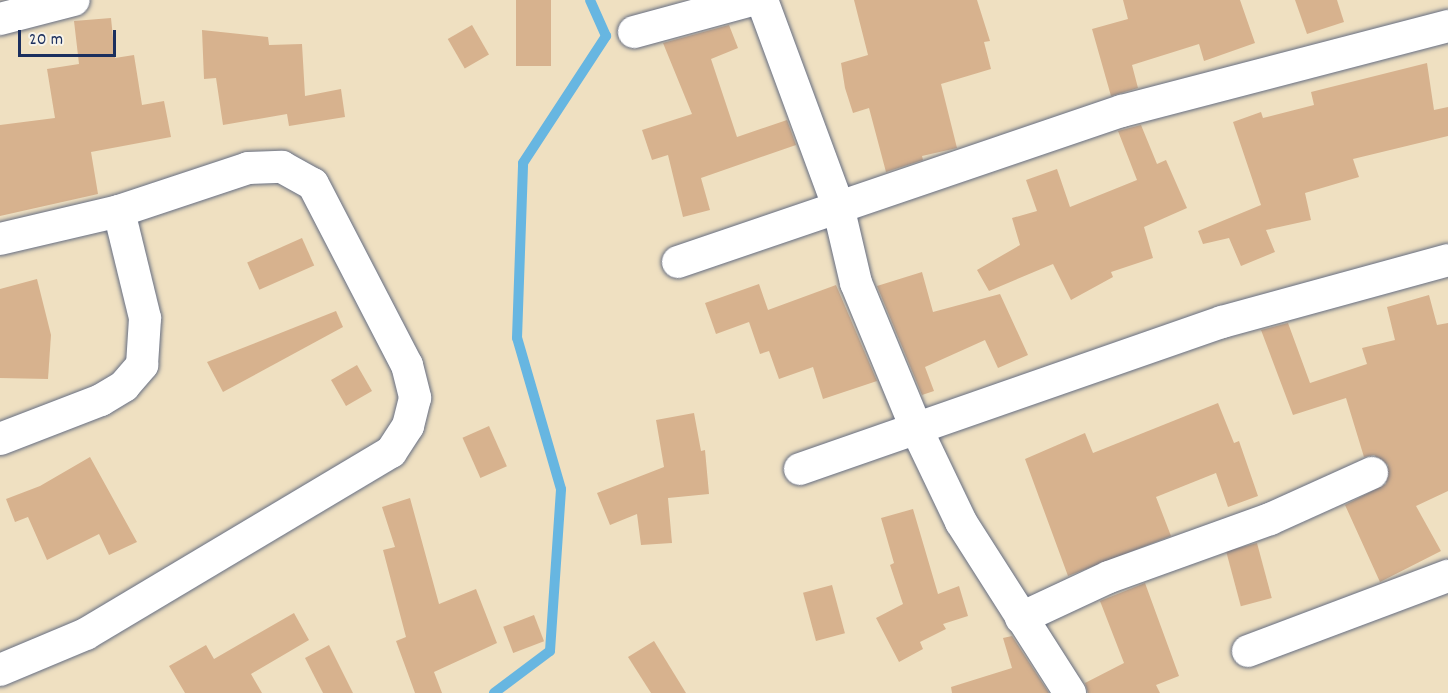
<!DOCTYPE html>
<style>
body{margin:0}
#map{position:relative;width:1448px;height:693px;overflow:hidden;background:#efe0c1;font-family:Dekko,sans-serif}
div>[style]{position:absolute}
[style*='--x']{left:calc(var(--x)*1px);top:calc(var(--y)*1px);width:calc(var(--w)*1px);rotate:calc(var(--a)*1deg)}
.stream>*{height:10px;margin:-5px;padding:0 5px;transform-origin:5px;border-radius:5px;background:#67b6e1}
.building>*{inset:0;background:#d7b28e;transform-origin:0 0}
.roads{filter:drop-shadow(0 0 2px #656d81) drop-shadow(0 0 2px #656d81)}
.street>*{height:32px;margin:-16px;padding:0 16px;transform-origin:16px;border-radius:16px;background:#fff}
span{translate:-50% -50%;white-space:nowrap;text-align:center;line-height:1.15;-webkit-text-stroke:4.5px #f7f3e8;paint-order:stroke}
.scale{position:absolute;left:18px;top:30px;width:98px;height:27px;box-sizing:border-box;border:3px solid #1b2f5e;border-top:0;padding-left:8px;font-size:18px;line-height:21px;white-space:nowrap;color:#1b2f5e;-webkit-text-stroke:4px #f7f3e8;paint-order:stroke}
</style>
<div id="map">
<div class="stream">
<div style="--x:494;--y:693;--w:70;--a:-36.9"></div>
<div style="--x:550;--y:651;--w:162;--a:-86.1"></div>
<div style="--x:561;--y:489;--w:157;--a:-106.2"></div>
<div style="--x:517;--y:338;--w:175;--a:-88"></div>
<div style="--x:523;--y:163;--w:152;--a:-56.8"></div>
<div style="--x:606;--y:36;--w:39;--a:-114"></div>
</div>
<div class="building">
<div style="left:516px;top:0;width:35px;height:66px"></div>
<div style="clip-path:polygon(854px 0,977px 0,990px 41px,984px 42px,991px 69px,941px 84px,957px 148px,922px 156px,923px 160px,886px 172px,869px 108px,853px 113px,845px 88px,841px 63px,868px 55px)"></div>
<div style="clip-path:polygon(1123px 0,1240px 0,1255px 43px,1204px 61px,1199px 44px,1132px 65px,1138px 88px,1111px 96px,1092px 29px,1128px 19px)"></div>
<div style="clip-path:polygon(1295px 0,1337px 0,1344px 22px,1307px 34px)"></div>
<div style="clip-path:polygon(111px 18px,115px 58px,134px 55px,142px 105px,164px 101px,171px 137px,91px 152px,98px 194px,0 216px,0 125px,55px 118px,47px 69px,79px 64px,74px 21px)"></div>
<div style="left:472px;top:25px;width:34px;height:28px;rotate:60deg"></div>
<div style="clip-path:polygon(729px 25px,738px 48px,711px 59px,737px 137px,787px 120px,796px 145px,701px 178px,710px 210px,683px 217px,668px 155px,652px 160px,642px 130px,692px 114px,663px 43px)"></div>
<div style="clip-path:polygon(202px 30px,268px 37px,269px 45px,302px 44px,305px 96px,341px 89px,345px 117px,289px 126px,287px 114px,223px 125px,216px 78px,204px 79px)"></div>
<div style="clip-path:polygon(1427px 63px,1434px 110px,1448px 107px,1448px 136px,1353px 159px,1359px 177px,1305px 193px,1311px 220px,1266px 230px,1275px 252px,1241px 266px,1229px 238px,1203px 244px,1198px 231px,1261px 205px,1233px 122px,1261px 112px,1263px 118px,1314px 105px,1311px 92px)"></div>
<div style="clip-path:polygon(1141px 125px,1157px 164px,1166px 160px,1187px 208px,1144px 227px,1153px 258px,1111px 272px,1113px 277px,1071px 300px,1053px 264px,989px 291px,977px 270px,1020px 245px,1012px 218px,1037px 211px,1026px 180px,1057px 169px,1070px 207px,1137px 180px,1118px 131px)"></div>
<div style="left:302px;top:238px;width:30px;height:60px;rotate:66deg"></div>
<div style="clip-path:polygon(922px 272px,933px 312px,1000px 294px,1028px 355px,998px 368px,985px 340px,925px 367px,934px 391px,922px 395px,877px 286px)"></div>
<div style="clip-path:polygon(37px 279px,51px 335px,48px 379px,0 378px,0 289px)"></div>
<div style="clip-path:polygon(759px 284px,768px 310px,836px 285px,877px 381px,823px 399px,813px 367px,779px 379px,769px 351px,760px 354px,749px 322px,716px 334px,705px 303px)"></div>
<div style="clip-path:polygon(1429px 295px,1437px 325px,1448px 323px,1448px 491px,1416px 506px,1441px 551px,1380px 582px,1345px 505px,1386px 484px,1388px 465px,1374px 455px,1364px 457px,1346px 398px,1293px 415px,1261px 330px,1288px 323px,1310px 383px,1367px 364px,1362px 348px,1395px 340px,1387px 307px)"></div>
<div style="clip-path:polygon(336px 311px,343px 327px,223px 392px,207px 362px)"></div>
<div style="left:357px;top:365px;width:30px;height:30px;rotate:60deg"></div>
<div style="clip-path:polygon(1218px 403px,1234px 443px,1239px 441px,1258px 496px,1228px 507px,1216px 473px,1156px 497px,1171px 536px,1068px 576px,1025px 459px,1085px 433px,1093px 453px)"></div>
<div style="clip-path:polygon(694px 413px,701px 451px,705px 450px,709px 494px,668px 498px,672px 543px,641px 545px,637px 514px,610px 525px,597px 493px,664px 467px,656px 420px)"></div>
<div style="left:489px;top:426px;width:44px;height:29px;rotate:66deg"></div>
<div style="clip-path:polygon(90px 457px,137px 542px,109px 555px,99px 534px,47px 560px,28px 517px,15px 522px,6px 499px,40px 486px)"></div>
<div style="clip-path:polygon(410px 498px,439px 604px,476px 589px,497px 643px,434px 672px,442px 693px,415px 693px,396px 641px,406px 637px,383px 550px,395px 547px,382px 507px)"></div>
<div style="clip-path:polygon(913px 509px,938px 594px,959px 586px,968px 616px,943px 624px,946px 629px,920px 642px,923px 649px,899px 662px,876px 618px,903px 604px,890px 565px,894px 563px,881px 518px)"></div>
<div style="left:1257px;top:543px;width:57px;height:32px;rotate:75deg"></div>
<div style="clip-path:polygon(1145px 583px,1179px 676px,1156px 685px,1160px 693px,1088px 693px,1085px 683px,1124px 663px,1100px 601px)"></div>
<div style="left:832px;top:585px;width:50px;height:30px;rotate:75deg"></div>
<div style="clip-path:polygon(294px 613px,309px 640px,251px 674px,262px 693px,185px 693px,169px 666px,206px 645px,214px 659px)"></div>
<div style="left:534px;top:615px;width:28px;height:33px;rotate:69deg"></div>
<div style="clip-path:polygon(1012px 636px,1049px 693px,952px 693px,951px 687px,1012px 668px,1003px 638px)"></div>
<div style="clip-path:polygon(654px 641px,686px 693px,651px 693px,628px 657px)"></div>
<div style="clip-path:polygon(329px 645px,353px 693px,323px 693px,305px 658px)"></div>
</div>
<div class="roads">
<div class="street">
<div style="--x:762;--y:0;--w:220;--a:69.7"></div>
<div style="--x:838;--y:206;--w:79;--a:76.8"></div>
<div style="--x:856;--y:283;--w:159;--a:67.5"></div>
<div style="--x:917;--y:430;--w:102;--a:64.4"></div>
<div style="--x:961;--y:522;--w:203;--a:57.5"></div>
<div style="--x:0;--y:19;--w:76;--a:-14.4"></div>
<div style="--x:634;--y:32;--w:122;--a:-15.2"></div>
<div style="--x:0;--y:239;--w:122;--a:-13.2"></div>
<div style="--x:119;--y:211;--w:136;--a:-18.4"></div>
<div style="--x:248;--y:168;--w:34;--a:-2"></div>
<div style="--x:282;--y:167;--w:35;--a:29"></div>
<div style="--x:313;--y:184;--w:204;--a:62.6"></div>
<div style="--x:407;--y:365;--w:34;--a:76"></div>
<div style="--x:415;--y:398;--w:29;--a:104"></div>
<div style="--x:408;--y:426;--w:31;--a:123"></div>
<div style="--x:391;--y:452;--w:355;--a:149.2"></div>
<div style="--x:86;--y:634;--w:93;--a:157.3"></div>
<div style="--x:678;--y:262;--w:469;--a:-18.8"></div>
<div style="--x:1122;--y:111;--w:337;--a:-14.6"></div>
<div style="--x:0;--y:439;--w:108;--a:-21.1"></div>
<div style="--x:101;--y:400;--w:27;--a:-31"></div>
<div style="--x:124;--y:386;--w:28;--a:-49"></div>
<div style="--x:142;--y:365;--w:47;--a:-86.3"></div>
<div style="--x:145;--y:318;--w:110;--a:-103.7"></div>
<div style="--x:800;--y:469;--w:447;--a:-19.2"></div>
<div style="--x:1222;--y:322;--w:234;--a:-15.3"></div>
<div style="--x:1021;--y:618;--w:97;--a:-25"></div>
<div style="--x:1109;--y:577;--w:171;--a:-19.8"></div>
<div style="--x:1270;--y:519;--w:112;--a:-24.3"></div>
<div style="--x:1248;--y:651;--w:214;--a:-20.6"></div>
</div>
</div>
<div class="scale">20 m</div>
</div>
